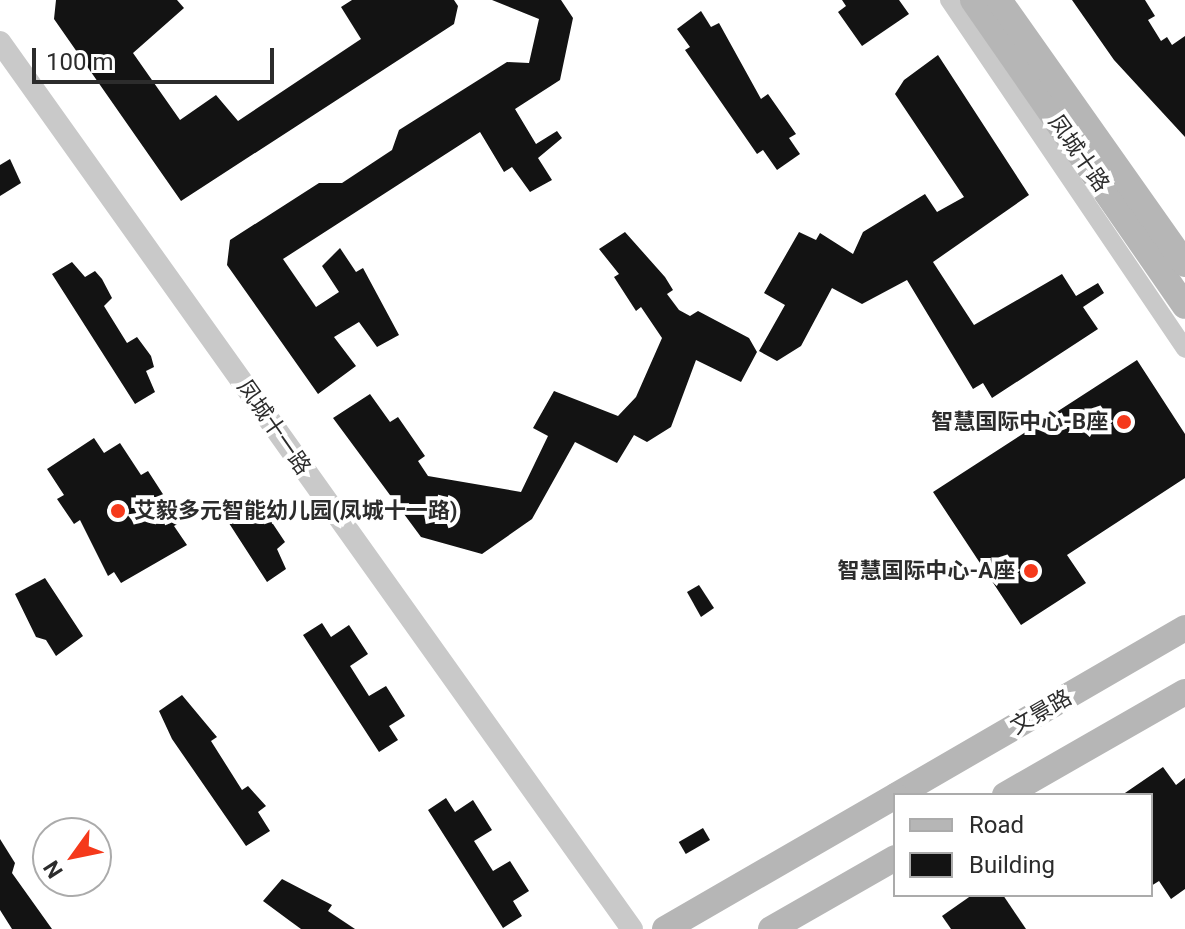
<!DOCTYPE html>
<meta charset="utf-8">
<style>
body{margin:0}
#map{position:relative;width:1185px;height:929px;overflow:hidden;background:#fff;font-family:Roboto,"Noto Sans SC",sans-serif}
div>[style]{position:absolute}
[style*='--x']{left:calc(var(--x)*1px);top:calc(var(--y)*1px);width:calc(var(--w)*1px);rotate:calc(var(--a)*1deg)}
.building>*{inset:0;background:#131313;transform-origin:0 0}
.minor>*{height:18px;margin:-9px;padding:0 9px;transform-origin:9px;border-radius:9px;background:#c9c9c9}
.tertiary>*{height:22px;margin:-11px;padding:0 11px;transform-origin:11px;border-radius:11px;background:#c9c9c9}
.secondary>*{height:26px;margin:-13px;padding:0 13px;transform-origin:13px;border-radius:13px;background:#b6b6b6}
.dots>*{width:22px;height:22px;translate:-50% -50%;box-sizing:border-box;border:4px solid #fff;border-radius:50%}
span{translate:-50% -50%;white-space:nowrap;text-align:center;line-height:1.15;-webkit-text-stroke:8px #fff;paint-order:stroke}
.street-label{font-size:22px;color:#2c2c2c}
.poi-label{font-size:22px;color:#2c2c2c;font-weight:700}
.right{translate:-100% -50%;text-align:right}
.left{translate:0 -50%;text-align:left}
.legend{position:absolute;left:893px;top:793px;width:260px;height:104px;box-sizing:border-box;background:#fff;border:2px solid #ababab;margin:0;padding:10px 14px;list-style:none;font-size:24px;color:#2c2c2c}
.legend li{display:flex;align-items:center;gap:16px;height:40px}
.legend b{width:40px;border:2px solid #ababab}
.north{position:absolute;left:32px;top:817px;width:80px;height:80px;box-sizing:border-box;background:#fff;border:2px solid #ababab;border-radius:50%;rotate:237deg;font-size:22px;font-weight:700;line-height:32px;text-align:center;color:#2c2c2c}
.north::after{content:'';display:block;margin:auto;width:28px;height:36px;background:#f5391b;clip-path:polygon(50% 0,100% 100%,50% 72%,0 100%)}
.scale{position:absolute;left:32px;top:48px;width:242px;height:36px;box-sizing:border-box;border:4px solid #2c2c2c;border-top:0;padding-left:10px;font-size:24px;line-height:28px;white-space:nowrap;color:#2c2c2c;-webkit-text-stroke:6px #fff;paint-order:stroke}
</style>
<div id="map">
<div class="building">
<div style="clip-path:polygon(56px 0,177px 0,184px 8px,133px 53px,180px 120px,216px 95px,238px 121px,361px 39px,341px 7px,352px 0,454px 0,458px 6px,454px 24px,181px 201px,54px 19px)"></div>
<div style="clip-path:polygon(492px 0,561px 0,573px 18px,560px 80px,515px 109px,536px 144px,557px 131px,562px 138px,538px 158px,552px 180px,530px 192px,512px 167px,504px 172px,480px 132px,283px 259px,316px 307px,339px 292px,322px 266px,340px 248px,356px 272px,363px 268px,399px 335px,377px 347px,359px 322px,334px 337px,356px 366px,318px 394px,227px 265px,230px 240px,319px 183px,342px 183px,392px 150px,399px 130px,507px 62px,529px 63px,539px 19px)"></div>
<div style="clip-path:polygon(842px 0,899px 0,909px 14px,862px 46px,838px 12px,846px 6px)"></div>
<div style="clip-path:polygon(1072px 0,1145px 0,1155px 16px,1148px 20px,1161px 41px,1167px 37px,1172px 45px,1185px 36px,1185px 137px,1114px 60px)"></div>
<div style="clip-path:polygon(701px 11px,711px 27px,719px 23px,761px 99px,768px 94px,796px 134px,789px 138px,800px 154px,777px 170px,763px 150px,757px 154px,685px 50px,690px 47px,677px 29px)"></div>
<div style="clip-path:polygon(938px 55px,1029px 195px,933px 262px,974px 325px,1062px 274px,1076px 296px,1098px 283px,1104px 293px,1083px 307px,1098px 329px,992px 398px,983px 383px,973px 389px,907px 280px,862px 304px,832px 288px,801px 346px,777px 361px,759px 351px,785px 305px,764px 293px,799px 232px,816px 240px,820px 233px,853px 254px,863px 232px,925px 194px,937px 212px,964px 197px,895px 94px,904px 80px)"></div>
<div style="clip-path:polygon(10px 159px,21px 183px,0 196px,0 165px)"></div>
<div style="clip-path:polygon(625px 232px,665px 277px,673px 290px,667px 294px,679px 310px,690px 316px,698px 311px,749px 338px,757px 352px,741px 382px,696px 360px,671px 427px,647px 442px,634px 435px,617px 463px,575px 442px,532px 519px,482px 554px,421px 537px,333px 418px,370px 394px,390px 422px,398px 417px,425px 456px,418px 461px,428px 476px,521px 492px,548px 436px,533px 428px,554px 391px,618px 416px,636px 397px,662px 338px,641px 307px,636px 311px,614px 277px,619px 274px,599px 249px)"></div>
<div style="clip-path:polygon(72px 262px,85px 277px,95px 271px,102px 279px,112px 298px,104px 306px,127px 343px,137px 337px,151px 356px,154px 367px,146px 371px,155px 392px,135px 404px,52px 274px)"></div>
<div style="clip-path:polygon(1137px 360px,1185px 434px,1185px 478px,1067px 555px,1086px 583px,1021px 625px,933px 492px)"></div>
<div style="clip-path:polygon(94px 438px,104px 453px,120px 443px,141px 475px,148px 471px,181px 522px,174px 526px,187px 545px,121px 583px,114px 572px,108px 576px,80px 520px,74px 524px,57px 499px,64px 495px,47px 469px)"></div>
<div style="clip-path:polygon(244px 505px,258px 520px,267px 515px,285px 542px,277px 549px,286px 569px,267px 582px,225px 517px)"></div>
<div style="clip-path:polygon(45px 578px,83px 636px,56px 656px,46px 640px,36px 637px,15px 594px)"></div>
<div style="clip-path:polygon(699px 585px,714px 608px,701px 617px,687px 592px)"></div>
<div style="clip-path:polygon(322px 623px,331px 637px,349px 625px,368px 654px,350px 666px,369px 696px,386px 686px,405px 716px,389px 726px,398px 740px,379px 752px,303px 635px)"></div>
<div style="clip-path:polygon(182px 695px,217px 737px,211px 741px,242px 790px,248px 786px,266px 806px,258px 812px,270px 831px,246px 846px,172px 739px,159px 711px)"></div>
<div style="clip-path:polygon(1163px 767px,1176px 785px,1185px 778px,1185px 889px,1171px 899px,1159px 881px,1151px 886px,1151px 795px,1122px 795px)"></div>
<div style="clip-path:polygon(446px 798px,455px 812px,473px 800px,492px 830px,474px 841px,493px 871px,510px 861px,529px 891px,513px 901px,522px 916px,503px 928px,428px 810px)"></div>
<div style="left:703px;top:828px;width:14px;height:28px;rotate:60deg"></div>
<div style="clip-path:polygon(0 839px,15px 863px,12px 873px,52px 929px,12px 929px,0 910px)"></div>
<div style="clip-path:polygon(282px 879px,332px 905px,328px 911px,355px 929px,301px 929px,290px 921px,263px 901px)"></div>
<div style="clip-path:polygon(972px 895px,1003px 895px,1026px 929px,951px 929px,942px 916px)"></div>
</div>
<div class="minor">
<div style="--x:949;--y:0;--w:421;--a:55.9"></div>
</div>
<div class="tertiary">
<div style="--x:0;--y:42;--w:1089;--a:54.53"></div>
</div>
<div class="secondary">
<div style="--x:973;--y:0;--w:372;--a:55.3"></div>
<div style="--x:999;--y:0;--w:323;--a:54.8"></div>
<div style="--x:897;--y:795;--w:333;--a:-30.1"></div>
<div style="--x:1005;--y:795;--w:207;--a:-29.8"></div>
<div style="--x:665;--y:929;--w:266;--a:-30"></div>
<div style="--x:771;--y:929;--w:143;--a:-29.8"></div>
</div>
<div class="dots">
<div style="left:1124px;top:422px;background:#f5391b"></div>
<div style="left:118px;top:511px;background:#f5391b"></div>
<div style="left:1031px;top:571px;background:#f5391b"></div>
</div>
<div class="street-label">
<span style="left:1079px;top:153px;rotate:55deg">凤城十路</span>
<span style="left:274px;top:427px;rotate:55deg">凤城十一路</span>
<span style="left:1041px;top:712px;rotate:-30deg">文景路</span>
</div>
<div class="poi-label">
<span class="right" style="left:1108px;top:422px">智慧国际中心-B座</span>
<span class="left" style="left:134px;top:511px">艾毅多元智能幼儿园(凤城十一路)</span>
<span class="right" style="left:1015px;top:571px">智慧国际中心-A座</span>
</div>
<ul class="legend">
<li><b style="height:10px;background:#b6b6b6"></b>Road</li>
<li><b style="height:22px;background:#131313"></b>Building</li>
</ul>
<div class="north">N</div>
<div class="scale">100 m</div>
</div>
